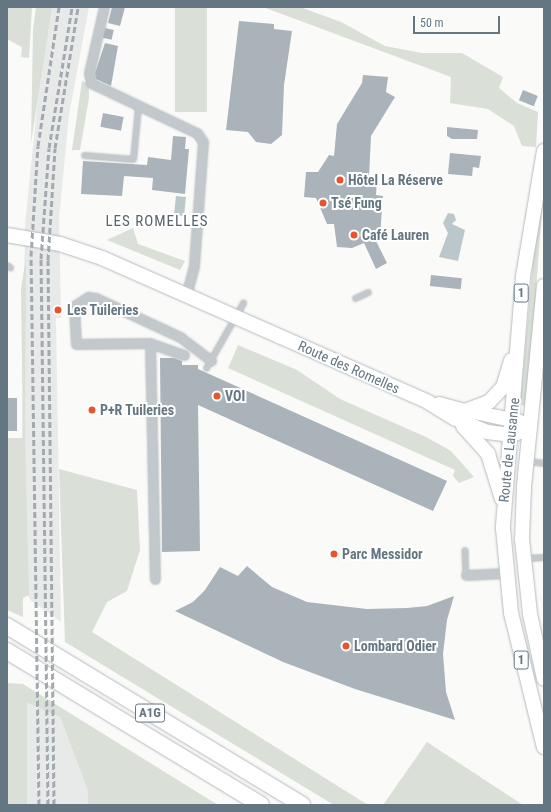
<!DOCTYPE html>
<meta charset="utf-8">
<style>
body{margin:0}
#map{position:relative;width:551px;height:812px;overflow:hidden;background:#fafaf8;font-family:"Roboto Condensed",sans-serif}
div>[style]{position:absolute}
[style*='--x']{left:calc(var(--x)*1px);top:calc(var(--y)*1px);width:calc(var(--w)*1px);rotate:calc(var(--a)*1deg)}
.built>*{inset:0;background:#e8e9e9}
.green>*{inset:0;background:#dadfd7;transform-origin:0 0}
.water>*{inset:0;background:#bbc7cb;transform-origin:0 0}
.building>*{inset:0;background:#aab3b9;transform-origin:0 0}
.roads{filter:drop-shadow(0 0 1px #b5babe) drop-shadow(0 0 1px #b5babe)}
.lane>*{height:4.5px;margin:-2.25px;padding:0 2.25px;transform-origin:2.25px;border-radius:2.25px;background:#c3c8cc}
.street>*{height:9px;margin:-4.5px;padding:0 4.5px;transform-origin:4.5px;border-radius:4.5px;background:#c3c8cc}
.primary>*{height:14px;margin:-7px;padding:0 7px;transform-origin:7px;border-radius:7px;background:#fff}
.highway>*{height:16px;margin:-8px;padding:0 8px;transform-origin:8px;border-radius:8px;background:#fff}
.rail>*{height:3px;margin-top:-1.5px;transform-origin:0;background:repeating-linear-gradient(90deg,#a2aab0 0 6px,transparent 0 9px)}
.dots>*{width:11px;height:11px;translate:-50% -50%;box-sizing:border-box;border:2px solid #fff;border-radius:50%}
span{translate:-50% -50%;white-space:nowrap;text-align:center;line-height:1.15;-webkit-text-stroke:4px #fff;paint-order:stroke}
.shield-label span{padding:1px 3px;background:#fff;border:1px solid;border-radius:3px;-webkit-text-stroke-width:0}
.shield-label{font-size:13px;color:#657683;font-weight:700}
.poi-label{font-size:14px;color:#657683;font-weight:700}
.left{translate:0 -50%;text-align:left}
.street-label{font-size:14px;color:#657683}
.neighbourhood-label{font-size:15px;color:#57646e;letter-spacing:1px}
.frame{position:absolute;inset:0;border:8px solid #657683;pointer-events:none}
.scale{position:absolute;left:413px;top:16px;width:87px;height:18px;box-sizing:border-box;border:2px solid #657683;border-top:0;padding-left:5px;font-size:12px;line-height:14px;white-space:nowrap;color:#657683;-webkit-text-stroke:3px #fff;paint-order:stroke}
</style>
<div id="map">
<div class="built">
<div style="clip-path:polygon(47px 7px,89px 7px,69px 115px,59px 218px,61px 318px,56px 318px,61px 622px,30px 600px,20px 578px,25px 225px)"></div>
<div style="clip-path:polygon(26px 703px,60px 717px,88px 791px,88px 805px,27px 805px)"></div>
</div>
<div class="green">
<div style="clip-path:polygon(7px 7px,32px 7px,29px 58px,21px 57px,22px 47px,7px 39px)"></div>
<div style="clip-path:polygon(36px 7px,52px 7px,31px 143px,33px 30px)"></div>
<div style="left:175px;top:7px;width:32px;height:105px"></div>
<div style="clip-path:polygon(263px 7px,300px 7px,341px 22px,385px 46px,422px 53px,462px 53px,503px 77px,499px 88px,517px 103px,538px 112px,536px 147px,522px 146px,514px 126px,488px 109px,450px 103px,451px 77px)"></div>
<div style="clip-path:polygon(82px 81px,89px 84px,89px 98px,80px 150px,72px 150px)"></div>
<div style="clip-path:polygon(544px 185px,528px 394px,525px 406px,520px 405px,533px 262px)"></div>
<div style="clip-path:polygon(133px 228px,138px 244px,185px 261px,180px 270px,107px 240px)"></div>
<div style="clip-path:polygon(26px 257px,25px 438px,29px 595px,23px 598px,23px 617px,7px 610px,7px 438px,23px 438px,21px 289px)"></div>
<div style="clip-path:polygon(238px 345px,297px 370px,340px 399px,426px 437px,451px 451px,474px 477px,459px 483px,453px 476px,455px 470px,228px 368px)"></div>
<div style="clip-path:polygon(59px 469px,137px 490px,140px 550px,127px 591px,107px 602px,92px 632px,368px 805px,334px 805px,65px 642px)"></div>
<div style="clip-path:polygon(7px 683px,23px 684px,218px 805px,88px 805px,88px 791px,60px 717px,27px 703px,27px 805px,7px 805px)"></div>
<div style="clip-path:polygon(427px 742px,523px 805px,383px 805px)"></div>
</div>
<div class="water">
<div style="left:176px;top:196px;width:10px;height:19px;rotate:6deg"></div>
<div style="clip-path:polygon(448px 213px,454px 214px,456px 220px,452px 224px,465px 230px,458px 261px,439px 257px,448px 233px,443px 223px)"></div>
</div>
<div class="building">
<div style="clip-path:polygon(112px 7px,125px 7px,120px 26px,108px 23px)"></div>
<div style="clip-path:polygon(239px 21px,274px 24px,274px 29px,292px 31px,284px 85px,282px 135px,271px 144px,256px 142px,248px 132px,226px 130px)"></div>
<div style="left:105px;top:28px;width:9px;height:10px;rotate:13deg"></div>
<div style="clip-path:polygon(105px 43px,118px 46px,111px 86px,96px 79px,95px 73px)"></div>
<div style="clip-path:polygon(363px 75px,388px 77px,386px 92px,395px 97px,371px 136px,369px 177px,377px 178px,376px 195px,383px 196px,380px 236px,374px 237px,387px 263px,376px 269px,364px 243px,352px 248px,337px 247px,334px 224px,327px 224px,316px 198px,304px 197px,306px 172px,318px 172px,329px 155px,334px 156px,337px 124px,362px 83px)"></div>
<div style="left:523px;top:90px;width:16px;height:11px;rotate:22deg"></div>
<div style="left:103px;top:113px;width:21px;height:14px;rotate:11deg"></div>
<div style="clip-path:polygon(447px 127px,478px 130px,477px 139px,452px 139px,447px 136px)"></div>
<div style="clip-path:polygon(173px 136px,186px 137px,185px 149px,189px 149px,185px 194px,152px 190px,153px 178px,124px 176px,122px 196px,81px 194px,83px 161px,147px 165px,148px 157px,171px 160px)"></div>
<div style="clip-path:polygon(450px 153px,481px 156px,479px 168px,473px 167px,472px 176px,448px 174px)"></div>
<div style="left:431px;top:275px;width:31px;height:11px;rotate:6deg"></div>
<div style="clip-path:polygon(160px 358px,174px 358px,182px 361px,182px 365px,198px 365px,198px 369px,447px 481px,433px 511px,198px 405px,200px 551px,162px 552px)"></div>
<div style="left:7px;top:398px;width:10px;height:33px"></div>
<div style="clip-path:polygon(247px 566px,272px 587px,307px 602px,367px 609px,407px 608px,427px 606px,454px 596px,447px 620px,443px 654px,446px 692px,455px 720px,355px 689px,283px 662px,175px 611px,193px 602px,205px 590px,220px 567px,238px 576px)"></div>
</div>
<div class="roads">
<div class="lane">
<div style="--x:84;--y:155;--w:49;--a:4.7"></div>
<div style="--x:133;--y:159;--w:52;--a:-84.5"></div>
<div style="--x:7;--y:265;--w:4;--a:34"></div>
<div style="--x:355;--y:298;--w:14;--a:-25"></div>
<div style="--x:206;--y:368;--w:75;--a:-60.4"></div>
<div style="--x:528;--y:461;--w:16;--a:7"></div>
<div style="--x:465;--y:550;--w:25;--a:88"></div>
<div style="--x:525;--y:558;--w:19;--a:-3"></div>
</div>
<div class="street">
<div style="--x:104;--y:7;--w:68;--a:102.8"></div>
<div style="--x:89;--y:73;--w:10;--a:79"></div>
<div style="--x:91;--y:83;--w:117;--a:25.3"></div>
<div style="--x:197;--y:133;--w:11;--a:56"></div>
<div style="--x:203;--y:142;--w:124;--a:94.2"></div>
<div style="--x:194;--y:266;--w:31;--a:105"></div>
<div style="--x:150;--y:343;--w:236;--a:88.8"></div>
<div style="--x:184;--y:355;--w:36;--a:-161"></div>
<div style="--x:150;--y:343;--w:74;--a:179.2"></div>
<div style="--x:76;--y:344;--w:38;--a:-93"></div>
<div style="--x:74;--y:306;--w:17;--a:-33"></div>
<div style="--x:88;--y:297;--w:8;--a:7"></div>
<div style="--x:96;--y:298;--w:93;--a:24.9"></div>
<div style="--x:180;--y:337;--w:39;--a:37"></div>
<div style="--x:466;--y:575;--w:39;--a:-3"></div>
</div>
<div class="primary">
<div style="--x:544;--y:151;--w:128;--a:99.5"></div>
<div style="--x:523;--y:277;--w:252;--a:94.6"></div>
<div style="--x:503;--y:528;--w:85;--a:84.6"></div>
<div style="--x:511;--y:613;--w:138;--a:76.2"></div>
<div style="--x:7;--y:235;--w:54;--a:9.6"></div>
<div style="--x:60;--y:244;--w:44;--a:18.4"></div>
<div style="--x:102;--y:258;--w:356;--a:23.8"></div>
<div style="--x:428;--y:402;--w:31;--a:32"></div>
<div style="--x:454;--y:418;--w:36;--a:23"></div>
<div style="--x:487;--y:432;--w:25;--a:7"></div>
<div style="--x:512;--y:435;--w:19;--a:-21"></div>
<div style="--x:544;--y:286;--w:202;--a:95.7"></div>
<div style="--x:524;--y:487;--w:52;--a:92.2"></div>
<div style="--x:522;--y:539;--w:75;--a:83.9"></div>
<div style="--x:530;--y:614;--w:66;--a:77.8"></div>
<div style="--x:439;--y:404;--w:27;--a:15"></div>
<div style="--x:465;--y:411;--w:26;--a:-21"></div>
<div style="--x:489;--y:402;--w:21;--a:-47"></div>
<div style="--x:503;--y:387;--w:28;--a:-73"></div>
<div style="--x:470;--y:411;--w:51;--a:12.4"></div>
<div style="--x:463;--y:426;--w:38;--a:48"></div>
<div style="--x:488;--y:454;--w:47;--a:72.7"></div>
</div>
<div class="highway">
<div style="--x:7;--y:626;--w:345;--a:31.2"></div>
<div style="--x:7;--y:651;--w:297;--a:31.2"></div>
</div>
</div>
<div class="rail">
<div style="--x:39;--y:805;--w:549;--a:-90.83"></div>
<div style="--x:31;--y:256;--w:110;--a:-86.4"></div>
<div style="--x:38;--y:146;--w:141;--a:-81.4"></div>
<div style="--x:48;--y:805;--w:546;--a:-90.73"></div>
<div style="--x:41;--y:259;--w:111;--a:-85.9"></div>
<div style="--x:49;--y:148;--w:143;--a:-80.7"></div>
<div style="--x:54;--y:805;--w:545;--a:-90.63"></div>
<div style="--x:48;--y:260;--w:112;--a:-86.4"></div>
<div style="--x:55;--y:148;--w:143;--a:-80.7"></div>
</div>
<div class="dots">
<div style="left:340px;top:180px;background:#e4572e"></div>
<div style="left:323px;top:203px;background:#e4572e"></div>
<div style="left:354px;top:235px;background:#e4572e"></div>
<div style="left:58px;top:310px;background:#e4572e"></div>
<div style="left:217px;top:396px;background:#e4572e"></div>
<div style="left:92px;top:410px;background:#e4572e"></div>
<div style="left:334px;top:554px;background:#e4572e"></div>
<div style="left:346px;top:646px;background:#e4572e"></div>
</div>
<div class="shield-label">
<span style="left:521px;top:293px">1</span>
<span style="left:521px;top:660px">1</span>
<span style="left:150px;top:713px">A1G</span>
</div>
<div class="poi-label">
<span class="left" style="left:348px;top:180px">Hôtel La Réserve</span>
<span class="left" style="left:331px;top:203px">Tsé Fung</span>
<span class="left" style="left:362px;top:235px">Café Lauren</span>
<span class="left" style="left:67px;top:310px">Les Tuileries</span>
<span class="left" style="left:225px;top:396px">VOI</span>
<span class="left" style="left:100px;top:410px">P+R Tuileries</span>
<span class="left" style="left:342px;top:554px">Parc Messidor</span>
<span class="left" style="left:354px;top:646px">Lombard Odier</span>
</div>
<div class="street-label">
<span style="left:349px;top:367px;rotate:24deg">Route des Romelles</span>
<span style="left:509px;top:450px;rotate:-84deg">Route de Lausanne</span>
</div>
<div class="neighbourhood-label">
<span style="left:157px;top:222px">LES ROMELLES</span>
</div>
<div class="frame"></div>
<div class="scale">50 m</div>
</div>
